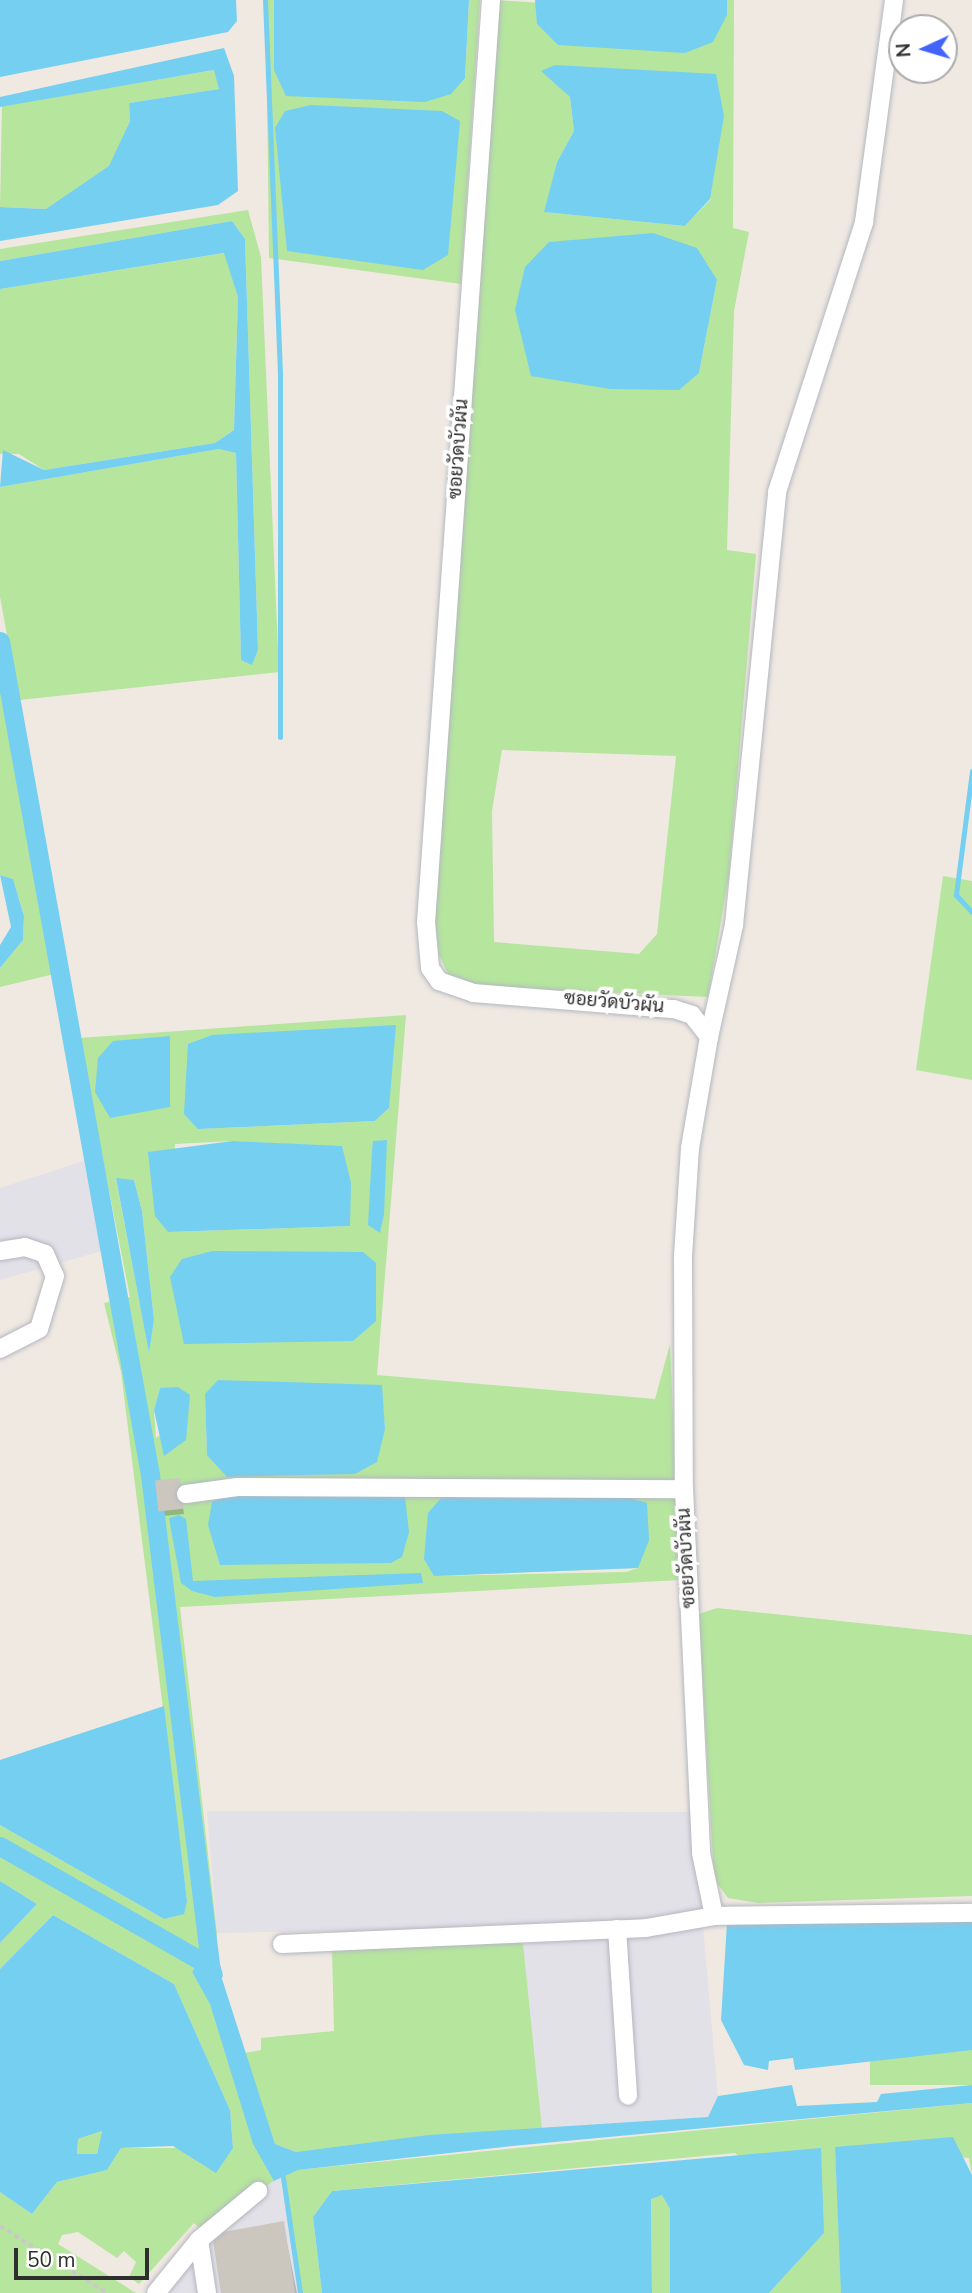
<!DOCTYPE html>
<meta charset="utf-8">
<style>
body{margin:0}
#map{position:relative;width:972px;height:2293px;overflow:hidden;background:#efe9e1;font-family:"Nunito Sans",Sarabun,sans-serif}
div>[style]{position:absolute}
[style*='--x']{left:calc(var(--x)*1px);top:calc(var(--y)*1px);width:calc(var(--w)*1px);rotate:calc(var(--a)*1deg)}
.industrial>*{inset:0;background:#e3e1e8}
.green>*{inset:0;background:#b6e59e;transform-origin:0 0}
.water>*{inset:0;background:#75cff0}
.shadow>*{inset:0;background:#0003}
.stream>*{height:5px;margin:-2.5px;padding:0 2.5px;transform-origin:2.5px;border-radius:2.5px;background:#75cff0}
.canal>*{height:19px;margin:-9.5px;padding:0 9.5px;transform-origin:9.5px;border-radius:9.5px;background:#75cff0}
.building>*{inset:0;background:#cbc7bf;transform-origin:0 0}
.path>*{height:3.5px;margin-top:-1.75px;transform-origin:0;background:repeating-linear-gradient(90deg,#c9c9c9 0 5px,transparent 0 8.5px)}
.roads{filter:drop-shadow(0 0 2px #b4b7c1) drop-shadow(0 0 2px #b4b7c1)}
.minor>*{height:18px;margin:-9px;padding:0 9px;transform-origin:9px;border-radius:9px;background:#fff}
span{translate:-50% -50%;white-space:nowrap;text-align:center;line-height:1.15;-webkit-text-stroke:7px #fff;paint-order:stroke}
.street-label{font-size:19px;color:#2e2e2e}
.north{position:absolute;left:888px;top:14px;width:70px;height:70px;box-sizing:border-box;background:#fff;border:2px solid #ababab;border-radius:50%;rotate:266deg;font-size:19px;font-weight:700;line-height:28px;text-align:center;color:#2e2e2e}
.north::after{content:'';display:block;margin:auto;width:24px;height:32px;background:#4264fb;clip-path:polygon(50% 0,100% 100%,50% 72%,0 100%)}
.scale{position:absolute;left:14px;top:2248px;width:135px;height:32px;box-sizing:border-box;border:4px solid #2e2e2e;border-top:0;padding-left:9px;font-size:21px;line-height:24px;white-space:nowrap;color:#2e2e2e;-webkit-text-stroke:5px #fff;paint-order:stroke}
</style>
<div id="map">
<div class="industrial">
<div style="clip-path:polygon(84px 1161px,102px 1251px,0 1280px,0 1188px)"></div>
<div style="clip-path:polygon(207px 1811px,693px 1812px,718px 2096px,708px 2117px,542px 2129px,523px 1943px,332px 1949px,332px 1931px,217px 1933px)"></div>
<div style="clip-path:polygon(282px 2176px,299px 2293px,148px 2293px,201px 2230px)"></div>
</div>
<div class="green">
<div style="clip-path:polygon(266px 0,274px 0,274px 70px,465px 78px,469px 0,480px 0,461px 284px,269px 258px)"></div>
<div style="clip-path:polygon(evenodd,496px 0,727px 15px,727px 0,734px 0,733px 228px,749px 232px,734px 311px,727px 550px,756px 554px,729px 875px,708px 997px,489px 987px,451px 980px,439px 955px,435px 920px,496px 0,542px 70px,711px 199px,685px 226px,545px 212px,557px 162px,574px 131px,570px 97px,542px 70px,496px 0,589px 241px,717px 280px,699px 373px,550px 242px,589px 241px,496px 0,502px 750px,676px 756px,657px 934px,639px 954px,494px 942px,492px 811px,502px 750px)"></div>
<div style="clip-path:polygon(215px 70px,219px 89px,129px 103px,130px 121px,110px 166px,60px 201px,46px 209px,0 207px,2px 106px)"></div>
<div style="clip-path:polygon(248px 210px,261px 257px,279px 672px,20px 700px,67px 971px,0 987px,0 968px,23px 940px,24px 916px,13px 879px,0 875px,0 674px,14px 673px,0 597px,0 487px,219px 449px,236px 453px,241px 659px,252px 664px,258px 650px,245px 239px,232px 221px,0 261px,0 249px)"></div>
<div style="clip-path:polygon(225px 253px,238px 297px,234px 430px,215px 443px,44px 470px,19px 454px,0 454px,0 289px)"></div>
<div style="clip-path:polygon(943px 876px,972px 881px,972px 1080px,916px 1070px)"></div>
<div style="clip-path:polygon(evenodd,406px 1015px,377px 1375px,655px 1399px,670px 1344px,680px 1580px,180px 1607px,217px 1933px,215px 1957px,202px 1956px,192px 1972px,210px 2003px,274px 2181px,201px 2230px,194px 2223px,139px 2284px,129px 2277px,136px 2262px,124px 2251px,117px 2258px,78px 2232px,62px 2235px,58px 2244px,136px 2293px,0 2293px,0 2192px,32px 2214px,57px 2182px,107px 2170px,121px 2148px,233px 2148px,230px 2110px,174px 1984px,53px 1915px,0 1969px,0 1943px,37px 1904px,0 1881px,0 1825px,164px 1919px,187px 1901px,121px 1372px,104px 1303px,130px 1297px,79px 1038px,406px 1015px,389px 1108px,375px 1121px,198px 1129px,389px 1108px,406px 1015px,233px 1141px,342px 1147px,349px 1226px,168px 1232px,175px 1144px,233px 1141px,406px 1015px,116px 1179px,134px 1180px,142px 1211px,154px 1320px,149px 1352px,116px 1179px,406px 1015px,381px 1385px,385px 1429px,355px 1474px,310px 1473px,207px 1455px,205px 1394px,381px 1385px,406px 1015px,160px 1388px,190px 1395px,184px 1417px,156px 1438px,154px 1410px,160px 1388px,406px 1015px,638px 1568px,626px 1572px,434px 1576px,638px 1568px)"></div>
<div style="clip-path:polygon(717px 1608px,972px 1635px,972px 1896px,758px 1903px,728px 1898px,714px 1879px,699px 1614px)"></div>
<div style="clip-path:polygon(523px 1943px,542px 2129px,296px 2152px,275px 2144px,244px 2053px,261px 2050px,261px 2038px,334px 2031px,332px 1949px)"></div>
<div style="left:972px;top:2050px;width:35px;height:102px;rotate:90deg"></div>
<div style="clip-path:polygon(972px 2103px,972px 2175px,969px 2158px,835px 2147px,842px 2293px,769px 2293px,824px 2233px,735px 2153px,332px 2191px,313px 2217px,322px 2293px,299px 2293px,282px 2176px,297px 2170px)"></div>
<div style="clip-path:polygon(102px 2131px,97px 2154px,77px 2154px,78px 2139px)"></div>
<div style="clip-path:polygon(662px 2194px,670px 2209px,670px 2293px,652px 2293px,651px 2199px)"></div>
</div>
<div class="water">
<div style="clip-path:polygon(0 0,236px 0,237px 21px,228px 32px,0 77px)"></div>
<div style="clip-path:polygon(274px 0,469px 0,465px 78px,451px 94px,425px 102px,286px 96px,274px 70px)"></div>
<div style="clip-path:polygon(535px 0,727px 0,727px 15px,713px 42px,685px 53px,558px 45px,537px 24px)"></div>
<div style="clip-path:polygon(224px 48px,234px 76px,238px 191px,218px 205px,0 241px,0 207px,46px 209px,109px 166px,130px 121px,129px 103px,219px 89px,214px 70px,0 107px,0 97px)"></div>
<div style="clip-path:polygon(555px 65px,716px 74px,724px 116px,710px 199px,685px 226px,544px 212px,557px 162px,574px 131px,570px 97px,541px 71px)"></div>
<div style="clip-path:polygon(311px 105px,442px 111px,460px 121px,448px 255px,423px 270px,287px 251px,275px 128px,285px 111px)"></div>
<div style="clip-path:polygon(232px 221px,245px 239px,258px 650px,252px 665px,241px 660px,236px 453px,219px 449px,0 487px,3px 450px,44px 470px,215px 443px,234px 430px,238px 297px,224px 253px,0 289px,0 261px)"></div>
<div style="clip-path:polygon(653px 233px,697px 248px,717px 280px,699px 373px,679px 390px,610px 389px,531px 376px,515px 310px,525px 267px,549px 242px)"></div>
<div style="clip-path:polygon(0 875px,13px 879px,24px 916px,23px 940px,0 968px,0 945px,11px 927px)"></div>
<div style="clip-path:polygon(396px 1025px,389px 1108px,375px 1121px,198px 1129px,184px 1114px,188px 1044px,212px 1035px)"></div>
<div style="clip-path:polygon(170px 1036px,170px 1107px,110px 1118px,95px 1092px,98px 1058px,113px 1041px)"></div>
<div style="clip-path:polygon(387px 1140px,384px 1214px,380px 1233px,368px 1225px,372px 1151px,373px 1141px)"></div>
<div style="clip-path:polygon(233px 1141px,342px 1146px,351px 1183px,350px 1226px,168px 1232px,155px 1216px,148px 1152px)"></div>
<div style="clip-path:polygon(116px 1178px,134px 1180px,142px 1211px,154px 1320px,149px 1353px)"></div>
<div style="clip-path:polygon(212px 1251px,363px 1252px,376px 1263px,376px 1321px,353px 1341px,184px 1344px,170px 1277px,182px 1259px)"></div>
<div style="clip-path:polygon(218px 1380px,382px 1385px,385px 1429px,377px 1462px,355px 1474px,227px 1477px,207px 1455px,205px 1394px)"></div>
<div style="clip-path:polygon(178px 1387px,190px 1395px,186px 1440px,164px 1456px,154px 1410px,160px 1388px)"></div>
<div style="clip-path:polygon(229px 1494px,405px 1497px,409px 1532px,402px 1557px,391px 1563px,220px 1565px,208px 1525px,212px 1502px)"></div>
<div style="clip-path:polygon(621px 1495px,647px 1503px,649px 1540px,638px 1568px,434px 1576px,424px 1559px,428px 1513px,443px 1496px)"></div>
<div style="clip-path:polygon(179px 1515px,186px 1519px,193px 1581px,421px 1573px,423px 1583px,215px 1597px,192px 1591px,181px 1583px,172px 1535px,169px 1518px)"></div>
<div style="clip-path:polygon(164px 1706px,187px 1901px,184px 1914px,164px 1919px,0 1825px,0 1760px)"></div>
<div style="clip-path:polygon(0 1881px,37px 1904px,0 1943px)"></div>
<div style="clip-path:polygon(evenodd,53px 1915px,174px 1984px,230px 2110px,233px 2148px,216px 2173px,173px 2146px,121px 2148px,107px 2170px,57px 2182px,32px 2214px,0 2192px,0 1969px,53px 1915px,102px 2131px,97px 2154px,77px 2154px,78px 2139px,102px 2131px)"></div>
<div style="clip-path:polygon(972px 1922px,972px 2050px,795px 2070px,793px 2058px,769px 2061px,768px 2070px,744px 2065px,721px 2020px,727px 1923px)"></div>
<div style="clip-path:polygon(202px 1956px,215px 1957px,275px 2144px,296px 2152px,429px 2135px,708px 2117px,718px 2096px,792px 2085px,797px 2106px,877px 2102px,881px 2094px,972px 2085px,972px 2103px,512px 2146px,298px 2170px,274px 2181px,253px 2144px,210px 2004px,192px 1972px)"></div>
<div style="clip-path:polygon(953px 2137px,972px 2175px,972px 2293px,841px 2293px,835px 2147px)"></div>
<div style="clip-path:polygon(821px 2148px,824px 2233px,769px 2293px,670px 2293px,670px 2209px,662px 2195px,651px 2199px,652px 2293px,322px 2293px,313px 2217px,332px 2191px)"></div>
</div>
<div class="shadow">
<div style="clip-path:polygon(179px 1480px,184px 1514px,163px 1516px,161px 1511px)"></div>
<div style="clip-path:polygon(283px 2223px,297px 2293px,223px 2293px)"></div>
</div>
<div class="stream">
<div style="--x:265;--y:0;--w:375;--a:87.7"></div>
<div style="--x:280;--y:375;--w:362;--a:90"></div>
<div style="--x:972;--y:771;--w:125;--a:97.4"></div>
<div style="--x:956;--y:895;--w:23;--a:47"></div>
<div style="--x:282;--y:2171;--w:123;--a:81.6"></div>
</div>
<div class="canal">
<div style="--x:0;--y:641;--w:847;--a:79.8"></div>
<div style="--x:150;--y:1475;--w:495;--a:83"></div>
<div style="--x:0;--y:1846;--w:242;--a:29.7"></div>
<div style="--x:210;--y:1966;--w:9;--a:72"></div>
</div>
<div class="building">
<div style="left:180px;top:1478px;width:31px;height:25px;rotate:84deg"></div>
<div style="clip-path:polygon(284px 2221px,295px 2293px,221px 2293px,212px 2234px)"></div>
</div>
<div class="path">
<div style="--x:0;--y:2226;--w:126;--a:32.1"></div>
</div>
<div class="roads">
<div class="minor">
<div style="--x:491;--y:0;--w:924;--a:94.03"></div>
<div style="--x:426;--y:922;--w:46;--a:85"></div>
<div style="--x:430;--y:968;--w:16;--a:55"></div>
<div style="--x:439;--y:981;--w:36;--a:19"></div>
<div style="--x:473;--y:993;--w:202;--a:4.6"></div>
<div style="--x:674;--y:1009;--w:19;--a:18"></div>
<div style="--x:692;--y:1015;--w:28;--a:52"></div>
<div style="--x:709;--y:1037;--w:113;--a:99.7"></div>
<div style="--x:690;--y:1148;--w:108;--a:93.7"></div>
<div style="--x:683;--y:1256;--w:233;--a:89.8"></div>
<div style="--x:684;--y:1489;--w:364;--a:87.3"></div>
<div style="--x:701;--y:1853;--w:64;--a:78.3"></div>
<div style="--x:714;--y:1916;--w:258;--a:-0.7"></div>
<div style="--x:709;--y:1037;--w:115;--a:-77.4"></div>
<div style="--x:734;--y:925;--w:435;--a:-84.3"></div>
<div style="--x:777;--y:492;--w:284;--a:-72.1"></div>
<div style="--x:864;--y:222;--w:224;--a:-82.3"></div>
<div style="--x:0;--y:1251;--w:25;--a:-9"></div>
<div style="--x:25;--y:1247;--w:21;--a:19"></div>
<div style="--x:45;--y:1254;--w:24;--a:66"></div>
<div style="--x:55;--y:1276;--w:55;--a:106.8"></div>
<div style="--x:39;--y:1329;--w:44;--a:152.9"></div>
<div style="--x:186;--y:1494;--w:52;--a:-7.7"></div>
<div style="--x:238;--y:1487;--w:446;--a:0.3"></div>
<div style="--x:617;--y:1929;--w:167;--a:86.2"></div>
<div style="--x:282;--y:1944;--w:364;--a:-2.5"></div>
<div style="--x:646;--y:1928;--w:69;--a:-10"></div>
<div style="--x:199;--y:2240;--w:54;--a:81.4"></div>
<div style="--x:156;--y:2293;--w:68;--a:-50.9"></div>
<div style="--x:199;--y:2240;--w:77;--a:-39.7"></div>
</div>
</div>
<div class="street-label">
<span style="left:459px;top:449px;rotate:-86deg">ซอยวัดบัวผัน</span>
<span style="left:614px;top:1003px;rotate:5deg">ซอยวัดบัวผัน</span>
<span style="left:687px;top:1558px;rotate:-93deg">ซอยวัดบัวผัน</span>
</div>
<div class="north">N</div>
<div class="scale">50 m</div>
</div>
